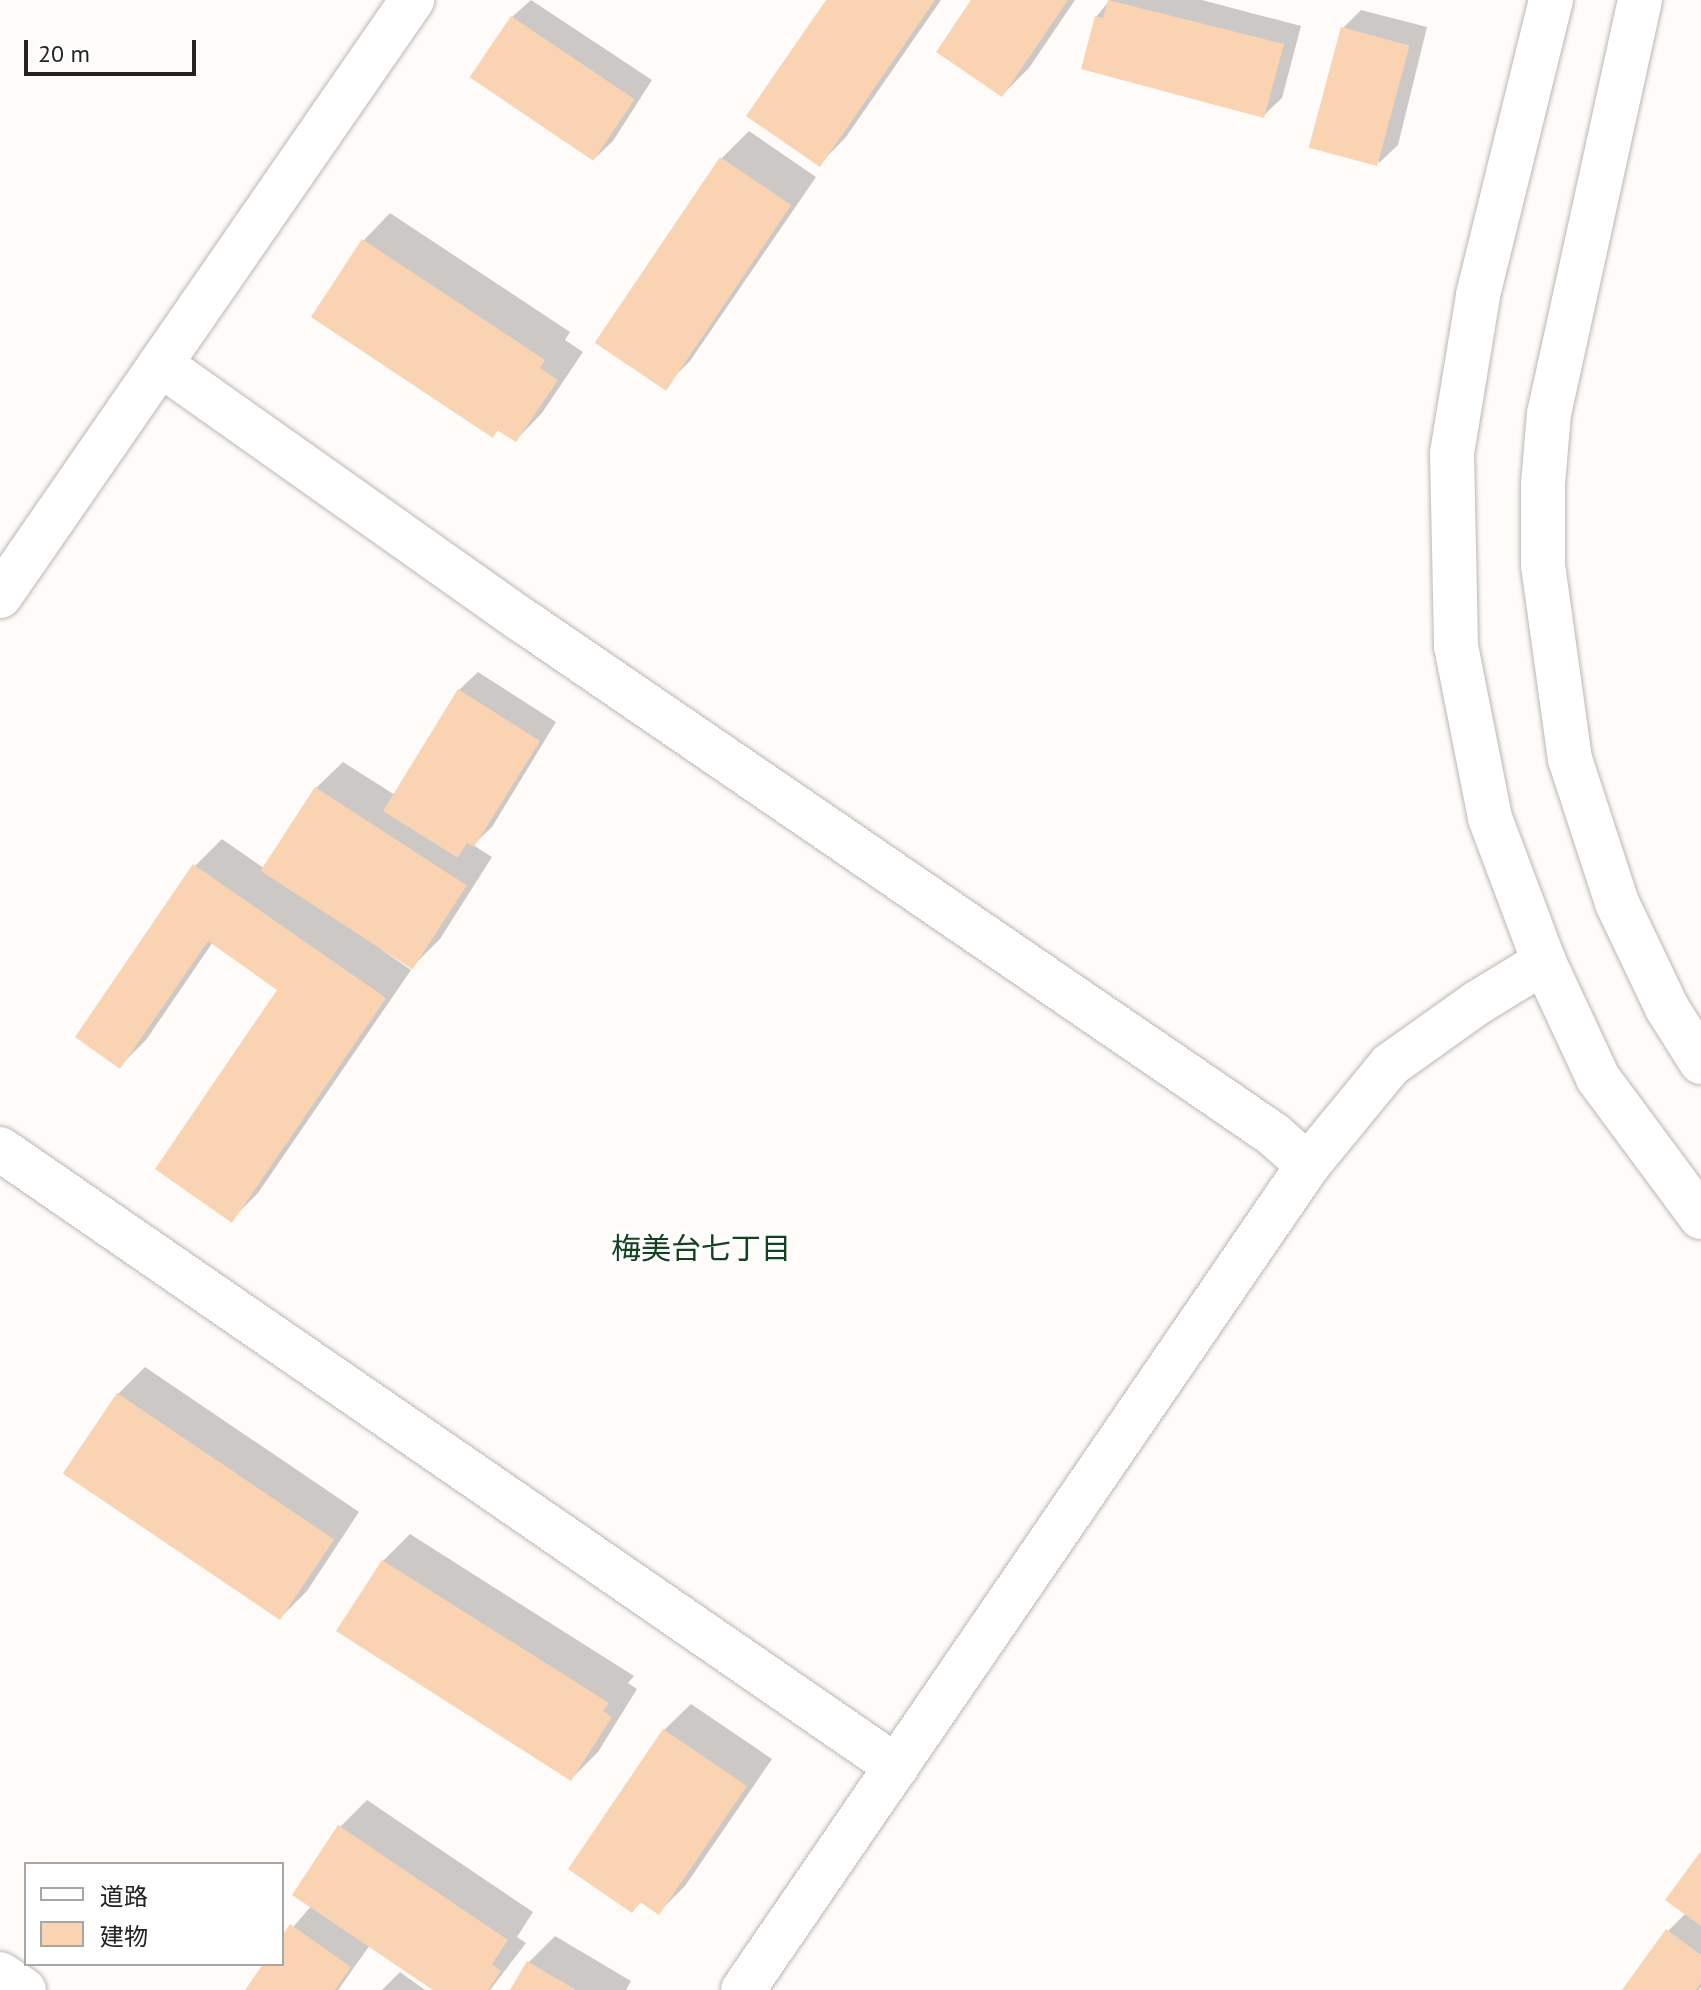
<!DOCTYPE html>
<meta charset="utf-8">
<style>
body{margin:0}
#map{position:relative;width:1701px;height:1990px;overflow:hidden;background:#fefbf8;font-family:"PT Sans","Noto Sans JP",sans-serif}
div>[style]{position:absolute}
[style*='--x']{left:calc(var(--x)*1px);top:calc(var(--y)*1px);width:calc(var(--w)*1px);rotate:calc(var(--a)*1deg)}
.shadow>*{inset:0;background:#0003}
.building>*{inset:0;background:#fad3b3;transform-origin:0 0}
.roads{filter:drop-shadow(0 0 2px #bbb7b3) drop-shadow(0 0 2px #bbb7b3)}
.minor>*{height:44px;margin:-22px;padding:0 22px;transform-origin:22px;border-radius:22px;background:#fff}
span{translate:-50% -50%;white-space:nowrap;text-align:center;line-height:1.15;-webkit-text-stroke:7px #fff;paint-order:stroke}
.neighbourhood-label{font-size:30px;color:#13421f}
.legend{position:absolute;left:24px;top:1862px;width:260px;height:104px;box-sizing:border-box;background:#fff;border:2px solid #a7a7a6;margin:0;padding:10px 14px;list-style:none;font-size:24px;color:#242321}
.legend li{display:flex;align-items:center;gap:16px;height:40px}
.legend b{width:40px;border:2px solid #a7a7a6}
.scale{position:absolute;left:24px;top:40px;width:172px;height:36px;box-sizing:border-box;border:4px solid #242321;border-top:0;padding-left:10px;font-size:24px;line-height:28px;white-space:nowrap;color:#242321;-webkit-text-stroke:6px #fff;paint-order:stroke}
</style>
<div id="map">
<div class="shadow">
<div style="clip-path:polygon(531px 0,652px 80px,613px 141px,594px 159px,512px 17px)"></div>
<div style="clip-path:polygon(828px 0,941px 0,846px 137px,820px 164px)"></div>
<div style="clip-path:polygon(974px 0,1075px 0,1029px 68px,1002px 95px)"></div>
<div style="clip-path:polygon(1110px 0,1202px 0,1301px 26px,1282px 98px,1263px 116px,1096px 17px)"></div>
<div style="clip-path:polygon(1361px 10px,1427px 27px,1398px 145px,1379px 163px,1343px 28px)"></div>
<div style="clip-path:polygon(749px 131px,816px 177px,690px 361px,664px 387px,596px 342px,722px 158px)"></div>
<div style="clip-path:polygon(390px 213px,570px 332px,565px 340px,583px 352px,542px 413px,516px 440px,499px 429px,493px 435px,313px 316px,364px 240px)"></div>
<div style="clip-path:polygon(478px 672px,556px 722px,492px 827px,473px 845px,492px 857px,440px 939px,413px 966px,384px 947px,382px 950px,411px 970px,258px 1193px,231px 1220px,280px 989px,213px 942px,146px 1040px,119px 1067px,195px 866px,222px 839px,265px 869px,316px 788px,343px 762px,395px 795px,459px 690px)"></div>
<div style="clip-path:polygon(145px 1367px,359px 1512px,307px 1591px,281px 1617px,118px 1394px)"></div>
<div style="clip-path:polygon(410px 1534px,634px 1676px,628px 1683px,637px 1689px,598px 1752px,571px 1779px,383px 1561px)"></div>
<div style="clip-path:polygon(691px 1704px,772px 1759px,685px 1886px,659px 1912px,642px 1901px,632px 1911px,664px 1730px)"></div>
<div style="clip-path:polygon(367px 1800px,533px 1912px,517px 1937px,526px 1943px,490px 1990px,436px 1990px,370px 1945px,338px 1990px,247px 1990px,265px 1964px,282px 1964px,282px 1940px,312px 1905px,340px 1827px)"></div>
<div style="clip-path:polygon(1701px 1854px,1701px 1987px,1699px 1990px,1624px 1990px,1668px 1931px,1686px 1913px)"></div>
<div style="clip-path:polygon(555px 1936px,631px 1981px,626px 1990px,512px 1990px,529px 1962px)"></div>
<div style="clip-path:polygon(400px 1972px,425px 1990px,382px 1990px)"></div>
</div>
<div class="building">
<div style="clip-path:polygon(826px 0,935px 0,820px 167px,746px 116px)"></div>
<div style="clip-path:polygon(971px 0,1068px 0,1002px 97px,936px 52px)"></div>
<div style="clip-path:polygon(1108px 0,1284px 44px,1264px 118px,1081px 69px,1095px 16px,1103px 18px)"></div>
<div style="left:511px;top:16px;width:149px;height:74px;rotate:34deg"></div>
<div style="left:1341px;top:27px;width:71px;height:125px;rotate:15deg"></div>
<div style="left:720px;top:157px;width:86px;height:224px;rotate:34deg"></div>
<div style="clip-path:polygon(362px 239px,545px 360px,540px 368px,558px 380px,516px 442px,497px 430px,493px 438px,311px 317px)"></div>
<div style="clip-path:polygon(458px 689px,540px 741px,474px 847px,467px 843px,458px 858px,383px 811px)"></div>
<div style="left:315px;top:787px;width:181px;height:100px;rotate:33deg"></div>
<div style="clip-path:polygon(193px 864px,386px 998px,232px 1223px,155px 1169px,277px 990px,208px 941px,120px 1069px,75px 1037px)"></div>
<div style="left:117px;top:1393px;width:262px;height:97px;rotate:34deg"></div>
<div style="clip-path:polygon(382px 1560px,609px 1703px,603px 1711px,612px 1717px,571px 1781px,336px 1631px)"></div>
<div style="clip-path:polygon(663px 1729px,747px 1786px,659px 1915px,640px 1902px,632px 1913px,568px 1869px)"></div>
<div style="clip-path:polygon(338px 1825px,508px 1940px,492px 1964px,501px 1971px,488px 1990px,433px 1990px,292px 1895px)"></div>
<div style="clip-path:polygon(1701px 1851px,1701px 1926px,1665px 1900px)"></div>
<div style="clip-path:polygon(290px 1924px,351px 1967px,335px 1990px,245px 1990px,263px 1964px,282px 1964px,282px 1936px)"></div>
<div style="clip-path:polygon(1666px 1929px,1701px 1955px,1701px 1983px,1696px 1990px,1622px 1990px)"></div>
<div style="clip-path:polygon(527px 1961px,576px 1990px,510px 1990px)"></div>
</div>
<div class="roads">
<div class="minor">
<div style="--x:1551;--y:0;--w:305;--a:103.9"></div>
<div style="--x:1478;--y:296;--w:159;--a:99.4"></div>
<div style="--x:1452;--y:453;--w:193;--a:88.8"></div>
<div style="--x:1456;--y:646;--w:175;--a:78.8"></div>
<div style="--x:1490;--y:818;--w:154;--a:69.4"></div>
<div style="--x:1544;--y:962;--w:128;--a:65"></div>
<div style="--x:1598;--y:1078;--w:173;--a:53.5"></div>
<div style="--x:1640;--y:0;--w:423;--a:102.4"></div>
<div style="--x:1549;--y:413;--w:72;--a:94.8"></div>
<div style="--x:1543;--y:485;--w:80;--a:90"></div>
<div style="--x:1543;--y:565;--w:196;--a:82.1"></div>
<div style="--x:1570;--y:759;--w:151;--a:71.9"></div>
<div style="--x:1617;--y:903;--w:116;--a:64.5"></div>
<div style="--x:1667;--y:1008;--w:64;--a:57.8"></div>
<div style="--x:160;--y:364;--w:443;--a:35.3"></div>
<div style="--x:522;--y:620;--w:910;--a:34.39"></div>
<div style="--x:1273;--y:1134;--w:47;--a:41.5"></div>
<div style="--x:0;--y:596;--w:725;--a:-55.34"></div>
<div style="--x:0;--y:1149;--w:1089;--a:34.57"></div>
<div style="--x:0;--y:1974;--w:29;--a:34"></div>
<div style="--x:743;--y:1990;--w:1000;--a:-55.59"></div>
<div style="--x:1308;--y:1165;--w:129;--a:-50.6"></div>
<div style="--x:1390;--y:1065;--w:107;--a:-35.5"></div>
<div style="--x:1477;--y:1003;--w:79;--a:-31.5"></div>
</div>
</div>
<div class="neighbourhood-label">
<span style="left:701px;top:1248px">梅美台七丁目</span>
</div>
<ul class="legend">
<li><b style="height:10px;background:#fff"></b>道路</li>
<li><b style="height:22px;background:#fad3b3"></b>建物</li>
</ul>
<div class="scale">20 m</div>
</div>
